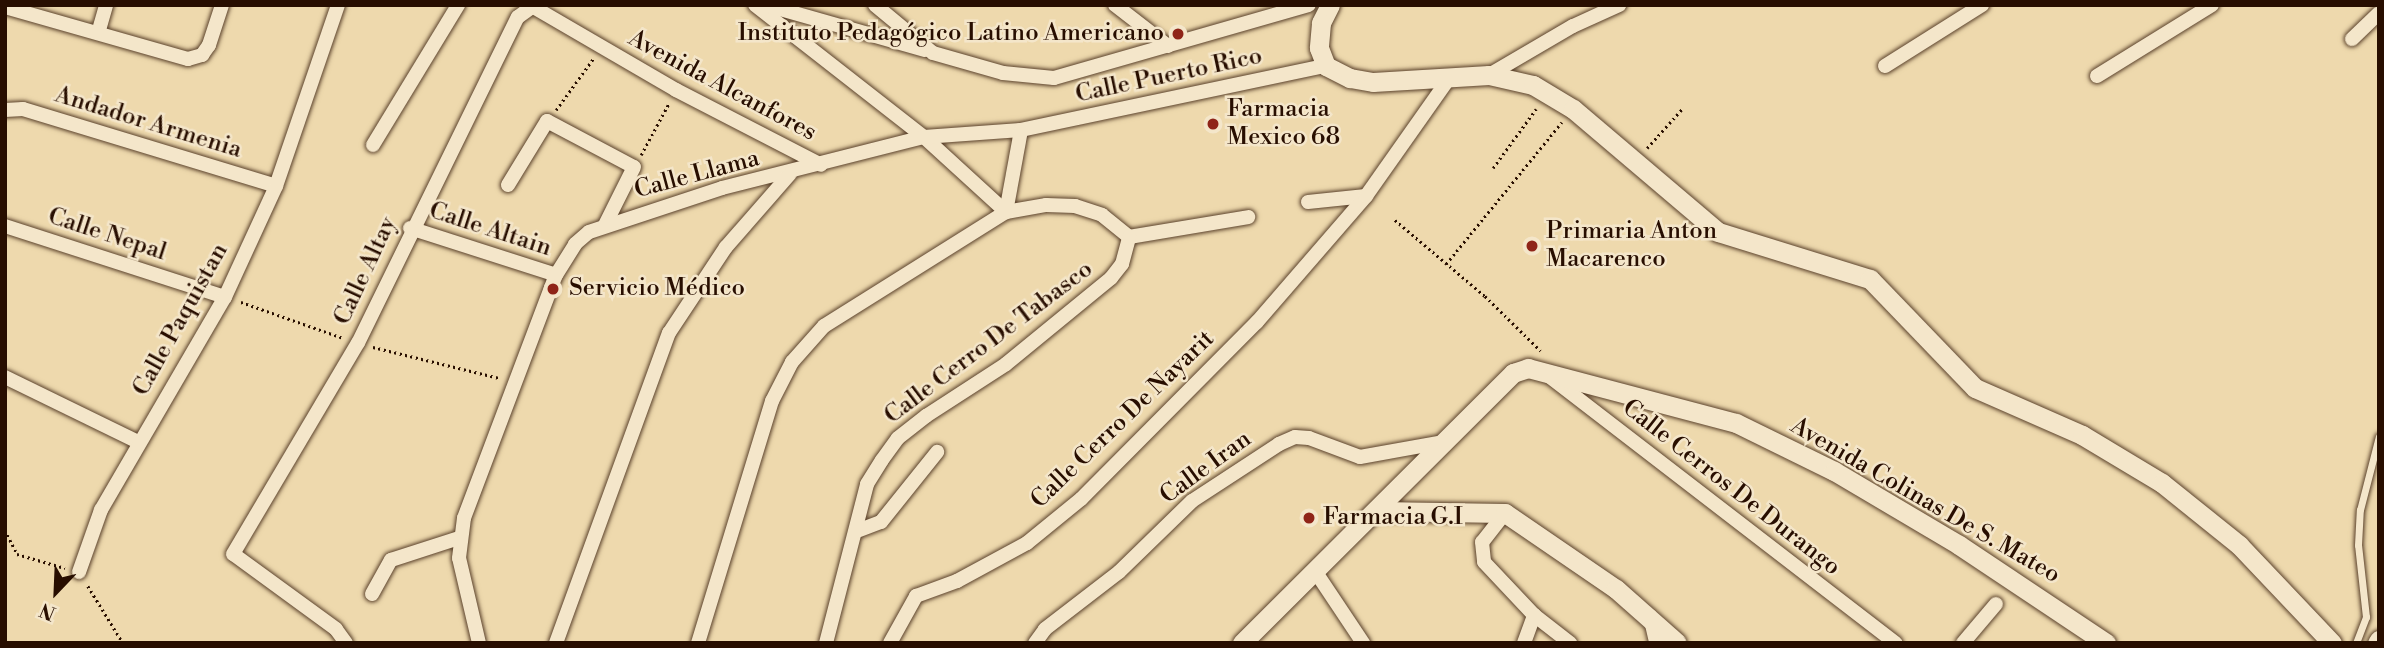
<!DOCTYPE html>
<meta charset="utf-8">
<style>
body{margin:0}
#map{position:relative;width:2384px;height:648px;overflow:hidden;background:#eed9ad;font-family:"Libre Bodoni",serif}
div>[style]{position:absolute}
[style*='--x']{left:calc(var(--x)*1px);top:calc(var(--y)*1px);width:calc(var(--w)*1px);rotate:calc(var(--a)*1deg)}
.path>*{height:2.5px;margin-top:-1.25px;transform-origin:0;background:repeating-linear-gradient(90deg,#280e00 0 2px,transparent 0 5.5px)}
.roads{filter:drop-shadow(0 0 2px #5a412b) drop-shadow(0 0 2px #5a412b)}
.lane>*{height:7px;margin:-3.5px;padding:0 3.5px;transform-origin:3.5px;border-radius:3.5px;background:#f4e6ca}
.street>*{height:14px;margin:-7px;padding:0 7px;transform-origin:7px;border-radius:7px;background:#f4e6ca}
.secondary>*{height:19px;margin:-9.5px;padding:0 9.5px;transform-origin:9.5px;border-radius:9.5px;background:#f4e6ca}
.dots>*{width:19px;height:19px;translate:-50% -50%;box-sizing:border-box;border:4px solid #f4e6ca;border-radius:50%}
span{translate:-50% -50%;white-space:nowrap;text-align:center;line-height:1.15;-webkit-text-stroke:5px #f4e6ca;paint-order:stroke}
.poi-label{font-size:24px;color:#280e00}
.right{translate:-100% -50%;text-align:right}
.left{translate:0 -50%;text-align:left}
.street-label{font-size:24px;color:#280e00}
.frame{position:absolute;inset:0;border:7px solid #280e00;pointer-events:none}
.north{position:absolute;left:21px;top:557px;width:70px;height:70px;-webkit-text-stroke:5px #f4e6ca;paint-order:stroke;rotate:203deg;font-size:19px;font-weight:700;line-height:28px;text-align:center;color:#280e00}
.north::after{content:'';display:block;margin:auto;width:24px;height:32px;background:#280e00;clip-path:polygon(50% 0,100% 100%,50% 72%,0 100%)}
</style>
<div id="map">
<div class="path">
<div style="--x:556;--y:110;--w:63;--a:-54"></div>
<div style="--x:1647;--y:148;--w:52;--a:-48.1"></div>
<div style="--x:641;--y:155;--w:59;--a:-61.7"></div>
<div style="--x:1493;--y:168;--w:73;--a:-53.9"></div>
<div style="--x:1395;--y:220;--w:118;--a:40.2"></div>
<div style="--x:1485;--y:296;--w:78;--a:44.5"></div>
<div style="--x:1446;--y:264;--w:183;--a:-50.8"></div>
<div style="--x:241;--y:302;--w:108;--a:19.4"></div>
<div style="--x:373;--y:347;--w:130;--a:13.8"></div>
<div style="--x:5;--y:530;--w:27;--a:63"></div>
<div style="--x:17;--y:554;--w:50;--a:16.3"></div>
<div style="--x:88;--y:586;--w:67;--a:58.4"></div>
</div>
<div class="roads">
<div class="lane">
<div style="--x:2356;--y:643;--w:28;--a:-69"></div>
<div style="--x:2366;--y:617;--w:72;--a:-96.3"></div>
<div style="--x:2358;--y:545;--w:35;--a:-87"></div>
<div style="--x:2360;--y:510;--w:76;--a:-75.6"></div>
</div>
<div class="street">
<div style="--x:530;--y:5;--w:169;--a:30.2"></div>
<div style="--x:676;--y:90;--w:163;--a:27.3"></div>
<div style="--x:755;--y:5;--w:214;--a:38"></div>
<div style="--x:924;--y:137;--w:111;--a:42.4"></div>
<div style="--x:1006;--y:212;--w:41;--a:-9.9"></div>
<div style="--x:1046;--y:205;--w:29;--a:2"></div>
<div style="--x:1075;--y:206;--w:28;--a:18"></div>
<div style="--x:1102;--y:215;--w:35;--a:39"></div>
<div style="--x:766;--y:5;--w:165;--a:15.8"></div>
<div style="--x:875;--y:5;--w:75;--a:39.6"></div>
<div style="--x:933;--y:53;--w:73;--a:15.9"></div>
<div style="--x:1003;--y:73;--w:51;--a:5.6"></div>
<div style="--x:1054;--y:78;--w:265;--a:-16"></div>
<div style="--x:1115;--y:5;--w:67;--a:37.7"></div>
<div style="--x:5;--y:7;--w:190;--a:15.9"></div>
<div style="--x:188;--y:59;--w:15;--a:-16"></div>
<div style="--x:202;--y:55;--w:12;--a:-55"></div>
<div style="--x:209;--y:45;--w:42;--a:-72"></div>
<div style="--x:99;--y:30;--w:26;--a:-74"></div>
<div style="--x:2352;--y:39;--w:37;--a:-44"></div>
<div style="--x:1885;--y:66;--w:115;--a:-32.2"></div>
<div style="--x:1489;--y:75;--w:97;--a:-30.3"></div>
<div style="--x:1573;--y:26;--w:51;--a:-24.5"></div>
<div style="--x:2097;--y:76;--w:135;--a:-31.7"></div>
<div style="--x:5;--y:110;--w:18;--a:-3"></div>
<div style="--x:23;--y:109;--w:264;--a:16.9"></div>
<div style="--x:373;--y:145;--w:164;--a:-58.7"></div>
<div style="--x:508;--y:185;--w:75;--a:-58.6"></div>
<div style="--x:547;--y:121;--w:98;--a:27.9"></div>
<div style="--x:634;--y:167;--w:65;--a:116.6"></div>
<div style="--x:1308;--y:202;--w:58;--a:-5.9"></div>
<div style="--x:5;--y:226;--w:231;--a:17.9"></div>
<div style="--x:410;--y:228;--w:153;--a:17.8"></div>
<div style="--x:1129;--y:237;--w:121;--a:-9.5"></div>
<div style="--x:5;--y:377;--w:148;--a:26"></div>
<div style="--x:1550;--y:377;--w:436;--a:37.6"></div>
<div style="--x:1505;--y:513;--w:37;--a:128"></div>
<div style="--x:1482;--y:542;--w:20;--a:84"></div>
<div style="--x:1484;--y:562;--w:73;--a:46.7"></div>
<div style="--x:1534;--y:615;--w:46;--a:37.9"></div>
<div style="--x:857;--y:531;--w:26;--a:-21"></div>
<div style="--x:881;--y:522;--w:90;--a:-51.3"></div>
<div style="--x:1315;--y:571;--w:87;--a:56.3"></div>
<div style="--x:79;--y:572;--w:66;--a:-70.5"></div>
<div style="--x:101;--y:510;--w:246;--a:-59.8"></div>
<div style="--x:225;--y:297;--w:122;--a:-65.3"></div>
<div style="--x:276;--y:186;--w:191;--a:-71.1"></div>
<div style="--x:372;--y:594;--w:39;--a:-61"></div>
<div style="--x:391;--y:560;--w:71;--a:-17.9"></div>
<div style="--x:1650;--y:616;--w:28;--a:77"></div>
<div style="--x:346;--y:643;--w:17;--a:-126"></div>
<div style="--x:336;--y:629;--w:127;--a:-143.9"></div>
<div style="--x:233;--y:554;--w:245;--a:-59.4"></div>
<div style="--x:358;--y:343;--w:363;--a:-63.9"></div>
<div style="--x:518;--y:17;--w:17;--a:-36"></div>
<div style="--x:479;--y:643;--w:87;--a:-103.2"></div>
<div style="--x:459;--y:558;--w:40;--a:-82.9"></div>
<div style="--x:464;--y:518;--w:260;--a:-69.3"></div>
<div style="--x:556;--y:275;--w:36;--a:-58"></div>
<div style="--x:575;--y:244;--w:18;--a:-41"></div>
<div style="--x:589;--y:232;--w:140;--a:-18.3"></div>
<div style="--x:722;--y:188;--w:208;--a:-14.2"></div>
<div style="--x:924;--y:137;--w:97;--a:-4.1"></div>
<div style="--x:1021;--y:130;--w:312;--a:-11.9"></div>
<div style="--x:556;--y:643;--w:330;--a:-70"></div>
<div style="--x:669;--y:333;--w:103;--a:-56.5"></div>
<div style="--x:726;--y:247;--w:97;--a:-48.8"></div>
<div style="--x:698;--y:643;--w:253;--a:-73"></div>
<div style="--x:772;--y:401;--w:44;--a:-62.9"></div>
<div style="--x:792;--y:362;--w:48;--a:-48.4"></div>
<div style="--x:824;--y:326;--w:215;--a:-32.1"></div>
<div style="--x:1006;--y:212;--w:83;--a:-79.6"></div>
<div style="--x:826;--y:643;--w:164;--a:-75.5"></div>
<div style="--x:867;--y:484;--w:28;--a:-58"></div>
<div style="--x:882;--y:460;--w:27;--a:-54"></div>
<div style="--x:898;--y:438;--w:36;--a:-38"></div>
<div style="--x:926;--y:416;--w:95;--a:-33"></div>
<div style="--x:1006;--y:364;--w:136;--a:-39.3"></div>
<div style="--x:1111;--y:278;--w:18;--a:-52"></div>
<div style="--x:1122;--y:264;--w:28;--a:-75"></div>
<div style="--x:890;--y:643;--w:54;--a:-61"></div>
<div style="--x:916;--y:596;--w:44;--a:-20.1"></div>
<div style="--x:957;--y:581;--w:80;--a:-28.5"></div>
<div style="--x:1027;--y:543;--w:70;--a:-39.2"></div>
<div style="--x:1081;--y:499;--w:250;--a:-45.2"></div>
<div style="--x:1257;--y:322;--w:167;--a:-49.1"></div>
<div style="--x:1366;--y:196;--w:146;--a:-54.8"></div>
<div style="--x:1035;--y:643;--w:17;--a:-54"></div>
<div style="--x:1045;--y:629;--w:93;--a:-37.6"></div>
<div style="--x:1119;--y:572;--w:102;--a:-44.2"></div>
<div style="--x:1192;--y:501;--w:104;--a:-33.2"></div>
<div style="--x:1279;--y:444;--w:17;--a:-24"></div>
<div style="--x:1295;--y:437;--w:14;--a:4"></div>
<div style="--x:1309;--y:438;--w:54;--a:20.4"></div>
<div style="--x:1360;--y:457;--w:84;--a:-10.2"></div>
<div style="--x:1524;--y:643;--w:30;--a:-70"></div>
<div style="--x:1963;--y:643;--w:51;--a:-49.8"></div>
</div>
<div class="secondary">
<div style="--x:1330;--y:5;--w:20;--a:117"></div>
<div style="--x:1321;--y:23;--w:25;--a:95"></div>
<div style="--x:1319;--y:48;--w:19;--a:69"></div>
<div style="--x:1326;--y:66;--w:27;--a:27"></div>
<div style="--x:1350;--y:78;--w:23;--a:10"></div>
<div style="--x:1373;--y:82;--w:116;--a:-3.5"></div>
<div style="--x:1489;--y:75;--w:45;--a:12.8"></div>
<div style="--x:1533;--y:85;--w:47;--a:31"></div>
<div style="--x:1573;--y:109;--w:190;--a:40.3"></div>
<div style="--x:1718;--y:232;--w:159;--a:17.2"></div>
<div style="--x:1870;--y:279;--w:151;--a:46.1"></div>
<div style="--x:1975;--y:388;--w:117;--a:23.7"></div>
<div style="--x:2082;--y:435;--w:93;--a:31"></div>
<div style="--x:2162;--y:483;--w:99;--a:38.8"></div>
<div style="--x:2239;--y:545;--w:135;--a:46.5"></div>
<div style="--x:1376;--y:511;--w:129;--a:0.9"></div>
<div style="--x:1505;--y:513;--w:135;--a:34.4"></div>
<div style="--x:1616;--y:589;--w:81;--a:41.5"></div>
<div style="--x:1242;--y:643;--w:383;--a:-44.9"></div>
<div style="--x:1513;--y:373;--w:16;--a:-18"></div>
<div style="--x:1528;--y:368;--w:215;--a:14.8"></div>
<div style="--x:1736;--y:423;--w:109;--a:26.1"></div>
<div style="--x:1834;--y:471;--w:145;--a:30.6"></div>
<div style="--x:1959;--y:545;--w:177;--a:33.7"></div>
<div style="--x:2377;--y:643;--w:4;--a:-56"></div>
</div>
</div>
<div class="dots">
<div style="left:1178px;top:34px;background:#8f2418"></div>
<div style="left:1213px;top:124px;background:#8f2418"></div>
<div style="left:1532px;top:246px;background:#8f2418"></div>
<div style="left:553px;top:289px;background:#8f2418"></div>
<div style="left:1309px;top:518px;background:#8f2418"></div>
</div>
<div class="poi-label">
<span class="right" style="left:1164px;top:34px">Instituto Pedagógico Latino Americano</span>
<span class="left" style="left:1227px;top:124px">Farmacia<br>Mexico 68</span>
<span class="left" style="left:1546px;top:246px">Primaria Anton<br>Macarenco</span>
<span class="left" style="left:569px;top:289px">Servicio Médico</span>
<span class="left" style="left:1323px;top:518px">Farmacia G.I</span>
</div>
<div class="street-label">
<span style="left:1169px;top:76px;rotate:-12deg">Calle Puerto Rico</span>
<span style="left:722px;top:86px;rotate:28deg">Avenida Alcanfores</span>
<span style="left:148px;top:123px;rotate:17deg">Andador Armenia</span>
<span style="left:697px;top:175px;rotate:-15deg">Calle Llama</span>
<span style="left:490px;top:230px;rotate:18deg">Calle Altain</span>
<span style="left:107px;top:235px;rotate:18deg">Calle Nepal</span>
<span style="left:366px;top:271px;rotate:-65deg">Calle Altay</span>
<span style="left:181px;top:320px;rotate:-61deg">Calle Paquistan</span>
<span style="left:989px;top:343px;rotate:-37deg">Calle Cerro De Tabasco</span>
<span style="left:1123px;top:420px;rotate:-44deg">Calle Cerro De Nayarit</span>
<span style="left:1206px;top:468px;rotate:-36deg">Calle Iran</span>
<span style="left:1731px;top:488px;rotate:38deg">Calle Cerros De Durango</span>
<span style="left:1925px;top:501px;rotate:30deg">Avenida Colinas De S. Mateo</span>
</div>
<div class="frame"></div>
<div class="north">N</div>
</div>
